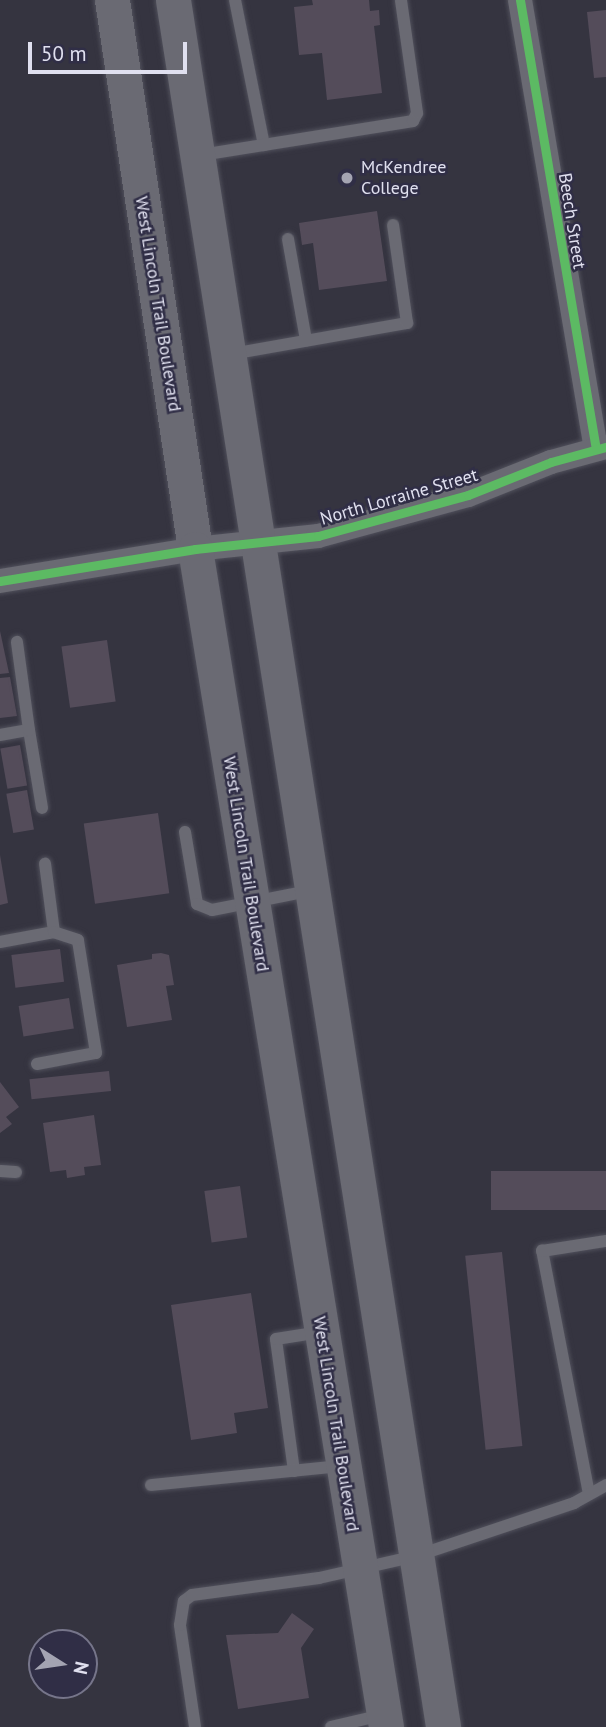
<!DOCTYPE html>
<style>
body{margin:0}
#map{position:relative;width:606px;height:1727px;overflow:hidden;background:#353440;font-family:"PT Sans",sans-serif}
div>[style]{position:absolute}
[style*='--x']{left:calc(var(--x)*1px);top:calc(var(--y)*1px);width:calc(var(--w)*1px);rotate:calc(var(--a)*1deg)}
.building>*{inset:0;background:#544c5a;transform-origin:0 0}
.roads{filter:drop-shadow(0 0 2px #50505b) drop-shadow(0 0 2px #50505b)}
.service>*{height:12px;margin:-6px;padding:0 6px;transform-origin:6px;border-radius:6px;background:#6a6a73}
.minor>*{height:24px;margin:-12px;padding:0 12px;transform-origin:12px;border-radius:12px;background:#6a6a73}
.secondary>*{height:35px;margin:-17.5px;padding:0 17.5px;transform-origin:17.5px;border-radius:17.5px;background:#6a6a73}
.cycleway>*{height:9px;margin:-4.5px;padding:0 4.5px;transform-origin:4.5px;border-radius:4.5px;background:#5cba63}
.dots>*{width:19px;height:19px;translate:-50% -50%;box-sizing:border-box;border:4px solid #302e46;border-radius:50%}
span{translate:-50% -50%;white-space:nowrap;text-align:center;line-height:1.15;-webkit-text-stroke:5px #302e46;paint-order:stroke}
.poi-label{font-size:18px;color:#e0e0ef}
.left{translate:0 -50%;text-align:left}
.street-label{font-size:18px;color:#e0e0ef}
.north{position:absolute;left:28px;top:1629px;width:70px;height:70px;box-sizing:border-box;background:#302e46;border:2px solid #76758a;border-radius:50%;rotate:102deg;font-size:19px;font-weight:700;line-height:28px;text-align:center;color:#e0e0ef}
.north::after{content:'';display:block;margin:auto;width:24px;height:32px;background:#a4a4b2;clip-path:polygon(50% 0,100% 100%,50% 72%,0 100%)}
.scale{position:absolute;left:28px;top:42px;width:159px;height:32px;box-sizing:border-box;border:4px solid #e0e0ef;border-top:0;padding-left:9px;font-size:21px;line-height:24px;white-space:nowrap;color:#e0e0ef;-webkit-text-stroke:5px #302e46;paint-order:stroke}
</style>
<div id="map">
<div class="building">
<div style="clip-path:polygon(312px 0,369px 0,370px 11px,379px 10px,380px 25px,374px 26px,382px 93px,327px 100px,322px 53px,299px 55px,294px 7px,313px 5px)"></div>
<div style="clip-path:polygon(606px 10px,606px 77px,594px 78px,587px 12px)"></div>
<div style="clip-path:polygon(377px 211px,387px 281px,319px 290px,313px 243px,302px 245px,299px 223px)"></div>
<div style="clip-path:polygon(0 631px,9px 673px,0 674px)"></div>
<div style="left:107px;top:640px;width:62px;height:46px;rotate:82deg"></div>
<div style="clip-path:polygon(10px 677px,17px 716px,0 718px,0 678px)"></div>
<div style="left:20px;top:745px;width:41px;height:20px;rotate:80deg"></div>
<div style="left:27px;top:790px;width:40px;height:21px;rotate:80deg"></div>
<div style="left:158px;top:813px;width:81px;height:75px;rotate:82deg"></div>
<div style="clip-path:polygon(0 855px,8px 903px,0 905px)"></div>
<div style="left:60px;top:949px;width:33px;height:49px;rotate:83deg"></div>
<div style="clip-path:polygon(161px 953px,169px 955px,174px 985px,166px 986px,172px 1020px,127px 1027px,117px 965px,152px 959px,152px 954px)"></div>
<div style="left:69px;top:998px;width:31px;height:51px;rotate:81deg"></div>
<div style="left:109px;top:1071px;width:20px;height:80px;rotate:84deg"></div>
<div style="clip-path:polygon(0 1082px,19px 1107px,6px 1117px,12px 1124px,0 1133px)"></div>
<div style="clip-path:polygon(94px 1115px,101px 1165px,84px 1167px,85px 1175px,67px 1178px,66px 1170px,50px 1172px,43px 1123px)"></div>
<div style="left:606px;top:1171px;width:39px;height:115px;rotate:90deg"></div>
<div style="left:240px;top:1186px;width:52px;height:36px;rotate:82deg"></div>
<div style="left:502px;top:1252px;width:195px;height:37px;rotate:84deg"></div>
<div style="clip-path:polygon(251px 1293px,268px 1408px,234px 1413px,237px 1433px,191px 1440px,171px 1305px)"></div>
<div style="clip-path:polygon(292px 1613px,314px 1629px,301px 1648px,309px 1698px,238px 1709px,226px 1635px,278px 1633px)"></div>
</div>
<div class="roads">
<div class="service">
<div style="--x:235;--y:0;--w:148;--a:78.7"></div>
<div style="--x:201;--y:155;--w:215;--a:-9.1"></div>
<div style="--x:413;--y:121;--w:9;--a:-63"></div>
<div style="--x:417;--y:113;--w:114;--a:-98.1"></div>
<div style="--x:288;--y:239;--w:103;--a:79.9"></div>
<div style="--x:231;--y:354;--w:179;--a:-10"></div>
<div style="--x:407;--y:323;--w:99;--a:-98.1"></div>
<div style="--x:29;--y:730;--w:79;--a:80.5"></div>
<div style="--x:0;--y:735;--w:29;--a:-10"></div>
<div style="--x:29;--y:730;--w:89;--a:-97.8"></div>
<div style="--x:185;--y:832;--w:73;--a:80.5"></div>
<div style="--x:197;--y:904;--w:16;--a:22"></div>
<div style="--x:212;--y:910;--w:99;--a:-11.1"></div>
<div style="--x:0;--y:942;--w:55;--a:-10.5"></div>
<div style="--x:54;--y:932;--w:69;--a:-97.5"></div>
<div style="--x:37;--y:1064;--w:60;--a:-10.6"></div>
<div style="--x:96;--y:1053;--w:114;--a:-99.1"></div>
<div style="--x:78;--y:940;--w:25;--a:-162"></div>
<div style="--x:0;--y:1171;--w:16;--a:4"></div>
<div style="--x:294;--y:1471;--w:133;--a:-97.8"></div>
<div style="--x:276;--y:1339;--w:45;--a:-9"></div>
<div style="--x:151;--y:1485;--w:192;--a:-5.7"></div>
<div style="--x:589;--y:1494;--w:248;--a:-100.9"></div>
<div style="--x:542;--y:1251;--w:65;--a:-8.9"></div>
<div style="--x:195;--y:1727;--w:103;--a:-98.4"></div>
<div style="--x:180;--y:1625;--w:24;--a:-81"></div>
<div style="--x:184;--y:1601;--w:10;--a:-37"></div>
<div style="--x:192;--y:1595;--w:128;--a:-7.6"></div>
<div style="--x:319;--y:1578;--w:99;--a:-12.8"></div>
<div style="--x:416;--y:1556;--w:167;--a:-18.5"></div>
<div style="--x:574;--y:1503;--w:37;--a:-29"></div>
<div style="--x:331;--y:1727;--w:52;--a:-13.2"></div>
</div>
<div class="minor">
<div style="--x:520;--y:0;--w:453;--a:80.4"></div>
<div style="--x:0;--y:581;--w:198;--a:-9.3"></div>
<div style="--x:195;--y:549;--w:124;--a:-6"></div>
<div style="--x:318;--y:536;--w:156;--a:-15.3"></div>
<div style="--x:468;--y:495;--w:89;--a:-21.7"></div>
<div style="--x:551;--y:462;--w:57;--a:-15.3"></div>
</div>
<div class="secondary">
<div style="--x:112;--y:0;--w:555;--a:81.4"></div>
<div style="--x:195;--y:549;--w:1193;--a:80.79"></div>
<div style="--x:173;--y:0;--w:1748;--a:81.11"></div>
</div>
</div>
<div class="cycleway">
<div style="--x:520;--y:0;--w:453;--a:80.4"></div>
<div style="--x:0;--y:581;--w:198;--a:-9.3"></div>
<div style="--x:195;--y:549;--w:124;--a:-6"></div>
<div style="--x:318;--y:536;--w:156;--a:-15.3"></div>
<div style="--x:468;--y:495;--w:89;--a:-21.7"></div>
<div style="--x:551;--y:462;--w:57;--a:-15.3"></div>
</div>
<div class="dots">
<div style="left:347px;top:178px;background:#a4a4b2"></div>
</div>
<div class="poi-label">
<span class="left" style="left:361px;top:178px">McKendree<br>College</span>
</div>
<div class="street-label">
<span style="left:572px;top:221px;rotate:81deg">Beech Street</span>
<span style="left:158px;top:304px;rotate:81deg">West Lincoln Trail Boulevard</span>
<span style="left:399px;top:497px;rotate:-16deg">North Lorraine Street</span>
<span style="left:246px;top:864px;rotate:81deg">West Lincoln Trail Boulevard</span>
<span style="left:336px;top:1424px;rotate:81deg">West Lincoln Trail Boulevard</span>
</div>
<div class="north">N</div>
<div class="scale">50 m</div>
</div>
